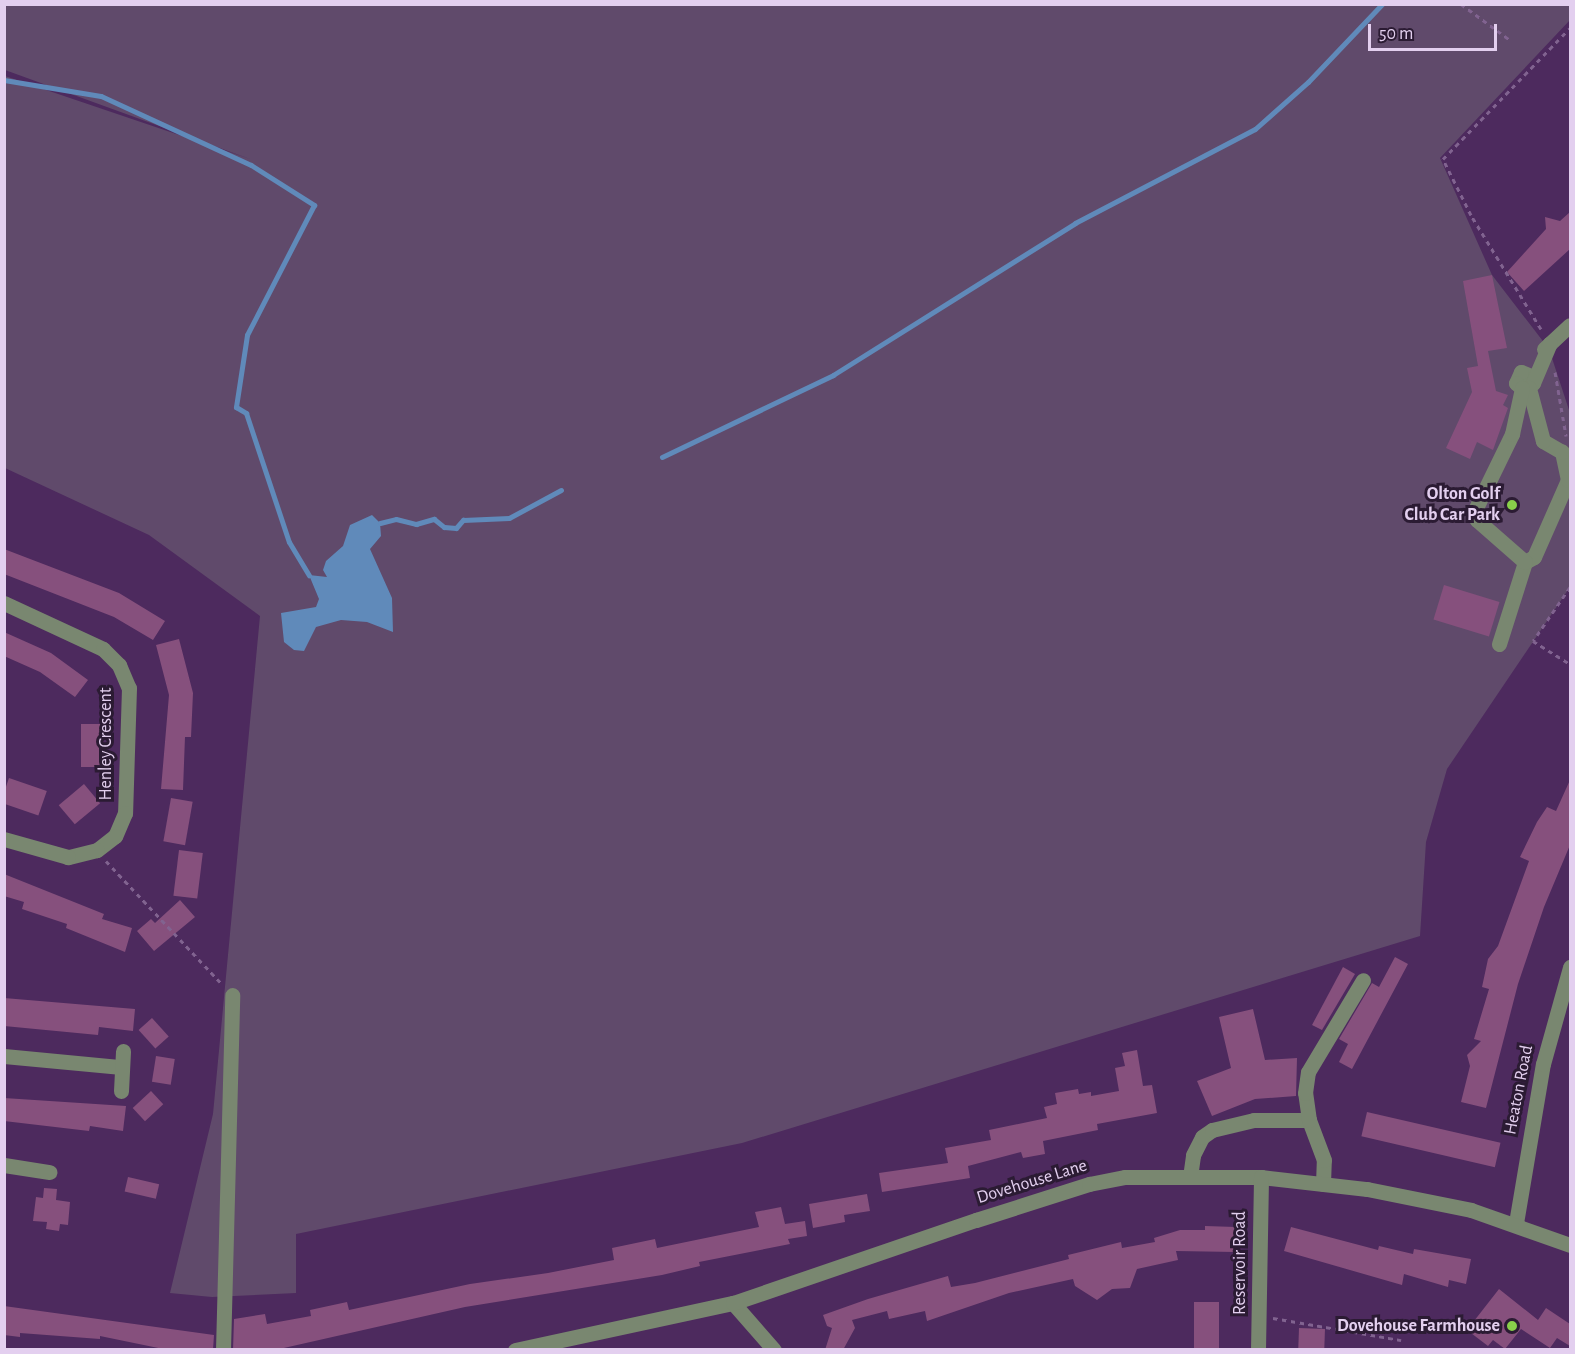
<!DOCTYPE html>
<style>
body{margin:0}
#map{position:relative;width:1575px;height:1354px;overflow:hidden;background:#4d2a5e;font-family:"Alegreya Sans",sans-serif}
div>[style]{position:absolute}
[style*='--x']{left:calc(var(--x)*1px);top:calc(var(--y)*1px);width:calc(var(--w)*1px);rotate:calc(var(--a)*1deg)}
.green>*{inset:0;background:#604a6b}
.water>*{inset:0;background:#608aba}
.stream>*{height:5px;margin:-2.5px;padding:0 2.5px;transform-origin:2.5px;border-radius:2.5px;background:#608aba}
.building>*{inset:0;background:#86507d;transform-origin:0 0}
.path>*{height:3px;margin-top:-1.5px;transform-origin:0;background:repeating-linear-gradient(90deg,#816390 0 4.5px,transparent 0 9px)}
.minor>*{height:15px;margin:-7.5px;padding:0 7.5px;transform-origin:7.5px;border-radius:7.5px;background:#798770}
.dots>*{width:16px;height:16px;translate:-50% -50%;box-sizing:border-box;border:3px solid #2b1b33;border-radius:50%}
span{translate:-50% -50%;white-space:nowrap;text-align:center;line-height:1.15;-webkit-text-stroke:6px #2b1b33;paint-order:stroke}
.poi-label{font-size:18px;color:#e3cfef;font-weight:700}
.right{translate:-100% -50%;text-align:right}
.street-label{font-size:18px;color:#e3cfef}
.frame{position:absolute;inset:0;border:6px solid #e3cfef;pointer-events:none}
.scale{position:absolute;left:1368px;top:24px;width:129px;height:27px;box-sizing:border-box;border:3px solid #e3cfef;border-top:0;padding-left:8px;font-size:18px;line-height:21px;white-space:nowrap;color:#e3cfef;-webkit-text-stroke:4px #2b1b33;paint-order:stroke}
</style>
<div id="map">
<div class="green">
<div style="clip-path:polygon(5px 5px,1570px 5px,1570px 20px,1440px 158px,1492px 275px,1549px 349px,1570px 413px,1570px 587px,1447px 769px,1426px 842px,1420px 936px,742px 1143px,296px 1234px,296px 1293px,212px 1297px,170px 1293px,213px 1114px,260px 616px,149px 535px,5px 468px,5px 76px,250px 159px,5px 70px)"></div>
</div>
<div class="water">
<div style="clip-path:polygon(372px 515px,380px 523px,381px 536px,370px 549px,392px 598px,393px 632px,367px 622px,341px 620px,316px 627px,304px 651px,294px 650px,284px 642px,281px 613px,316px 607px,319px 599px,309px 575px,327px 577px,323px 570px,326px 561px,343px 546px,350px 525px)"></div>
</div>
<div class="stream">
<div style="--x:4;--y:80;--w:98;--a:9.4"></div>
<div style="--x:101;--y:96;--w:165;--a:24.7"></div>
<div style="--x:251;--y:165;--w:75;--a:32.4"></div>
<div style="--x:314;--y:205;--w:146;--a:117.3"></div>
<div style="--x:247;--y:335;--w:73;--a:98.7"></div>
<div style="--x:236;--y:407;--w:12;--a:31"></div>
<div style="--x:246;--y:413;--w:136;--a:71.6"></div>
<div style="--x:289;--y:542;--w:39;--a:59"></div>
<div style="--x:662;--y:457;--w:190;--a:-25.6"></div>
<div style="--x:833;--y:375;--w:286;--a:-32.1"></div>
<div style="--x:1075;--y:223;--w:203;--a:-27.6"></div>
<div style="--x:1255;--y:129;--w:71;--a:-41.6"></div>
<div style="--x:1308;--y:82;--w:108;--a:-46.5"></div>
<div style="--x:380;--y:523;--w:16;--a:-14"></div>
<div style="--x:396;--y:519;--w:21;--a:14"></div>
<div style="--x:416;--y:524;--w:19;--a:-16"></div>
<div style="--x:434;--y:519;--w:13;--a:39"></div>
<div style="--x:444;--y:527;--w:12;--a:5"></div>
<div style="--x:456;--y:528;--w:11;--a:-49"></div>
<div style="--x:463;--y:520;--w:46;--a:-2.5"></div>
<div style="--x:509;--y:518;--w:59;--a:-28.3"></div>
</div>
<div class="building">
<div style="clip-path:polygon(1570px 212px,1570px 249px,1524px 291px,1507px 272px,1546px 229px,1545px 217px,1560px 221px)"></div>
<div style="clip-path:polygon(1492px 275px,1507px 348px,1488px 351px,1496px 391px,1508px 395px,1503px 405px,1508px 408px,1493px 450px,1477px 442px,1470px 459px,1446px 448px,1472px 392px,1467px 368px,1478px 366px,1463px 281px)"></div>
<div style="clip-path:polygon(4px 549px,119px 593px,165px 621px,153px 640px,114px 617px,4px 574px)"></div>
<div style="left:1444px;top:585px;width:58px;height:36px;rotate:17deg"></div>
<div style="clip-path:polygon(4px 632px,51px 653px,88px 680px,75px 697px,40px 672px,4px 656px)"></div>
<div style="clip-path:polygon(179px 639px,193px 693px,191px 737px,185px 737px,183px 790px,161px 789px,169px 695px,156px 645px)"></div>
<div style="left:81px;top:724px;width:21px;height:43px"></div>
<div style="left:9px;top:778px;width:40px;height:26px;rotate:19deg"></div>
<div style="clip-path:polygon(1570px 780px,1570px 845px,1544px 907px,1518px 984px,1486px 1108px,1461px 1102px,1470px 1066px,1467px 1055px,1481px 1041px,1474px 1039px,1489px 989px,1482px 987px,1488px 959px,1498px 946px,1529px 861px,1520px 857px,1537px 822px,1547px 807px,1556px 811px)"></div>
<div style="left:84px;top:784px;width:25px;height:33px;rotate:50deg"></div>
<div style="left:171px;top:798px;width:22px;height:44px;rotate:10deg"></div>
<div style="left:179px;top:850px;width:24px;height:46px;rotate:7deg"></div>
<div style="clip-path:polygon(4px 874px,104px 914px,102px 919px,132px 928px,125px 952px,66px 928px,67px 924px,22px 909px,24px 902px,4px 896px)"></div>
<div style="clip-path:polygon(180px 900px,195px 917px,154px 951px,137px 931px,151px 919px,155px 923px)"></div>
<div style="clip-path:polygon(1395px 957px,1408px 964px,1352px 1069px,1339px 1062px,1348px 1044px,1339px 1039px,1372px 983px,1379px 987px)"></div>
<div style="clip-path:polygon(1343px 967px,1355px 974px,1322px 1030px,1312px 1025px)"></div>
<div style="clip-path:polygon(4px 998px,135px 1009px,133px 1031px,99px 1027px,98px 1035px,4px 1026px)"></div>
<div style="clip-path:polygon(1253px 1009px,1265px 1060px,1297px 1058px,1296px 1096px,1255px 1099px,1212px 1116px,1197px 1081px,1231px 1068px,1219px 1017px)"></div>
<div style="left:152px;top:1018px;width:25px;height:18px;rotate:48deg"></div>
<div style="clip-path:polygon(1137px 1050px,1143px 1086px,1152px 1085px,1157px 1113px,1097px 1124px,1098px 1130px,1043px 1141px,1045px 1154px,1023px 1158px,1021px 1152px,968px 1166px,970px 1178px,882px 1192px,879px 1173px,948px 1163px,945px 1148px,991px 1140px,989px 1130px,1047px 1118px,1044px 1107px,1057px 1104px,1055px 1093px,1078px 1089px,1079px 1094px,1091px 1092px,1091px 1096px,1119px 1091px,1115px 1068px,1125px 1066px,1122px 1053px)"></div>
<div style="left:156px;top:1056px;width:19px;height:26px;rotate:9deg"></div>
<div style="left:151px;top:1091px;width:18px;height:25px;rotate:47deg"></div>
<div style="clip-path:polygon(4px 1098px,126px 1106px,123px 1131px,90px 1126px,89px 1131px,4px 1121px)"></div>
<div style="left:1367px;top:1112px;width:137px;height:25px;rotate:13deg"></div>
<div style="left:128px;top:1177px;width:32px;height:15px;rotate:13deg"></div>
<div style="clip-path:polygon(44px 1188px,57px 1189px,56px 1200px,70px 1202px,68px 1225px,60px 1224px,59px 1231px,46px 1229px,47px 1222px,33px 1221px,36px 1197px,43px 1198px)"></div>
<div style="clip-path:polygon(867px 1194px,870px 1211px,844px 1215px,845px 1222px,813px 1228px,809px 1204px)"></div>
<div style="clip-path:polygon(781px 1207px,785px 1224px,805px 1221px,807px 1236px,788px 1239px,790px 1244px,699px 1262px,700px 1266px,662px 1275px,465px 1307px,275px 1350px,233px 1350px,234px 1319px,265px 1314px,267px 1324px,311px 1316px,310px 1310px,347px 1302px,349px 1310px,470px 1284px,548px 1273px,614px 1260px,612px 1248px,655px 1239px,657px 1248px,759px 1227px,755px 1212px)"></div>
<div style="clip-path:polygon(1205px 1226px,1236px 1227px,1235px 1252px,1176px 1251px,1178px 1260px,1137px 1269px,1130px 1288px,1112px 1289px,1097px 1300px,1075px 1286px,1073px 1279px,1009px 1293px,927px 1321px,925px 1311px,889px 1319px,887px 1311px,852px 1320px,855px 1328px,843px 1350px,825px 1350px,832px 1328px,827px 1326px,823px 1315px,868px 1299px,948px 1276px,951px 1287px,975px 1283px,1069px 1259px,1068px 1255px,1121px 1242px,1122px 1248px,1155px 1242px,1154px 1238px,1180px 1230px,1205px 1230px)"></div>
<div style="clip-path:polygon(1291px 1227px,1378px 1250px,1379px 1246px,1413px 1254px,1414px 1249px,1471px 1259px,1466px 1284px,1449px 1280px,1448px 1287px,1404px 1274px,1402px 1285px,1284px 1251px)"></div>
<div style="clip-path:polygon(1499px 1289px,1538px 1320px,1546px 1308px,1570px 1324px,1570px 1346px,1557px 1338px,1550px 1348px,1521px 1329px,1505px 1349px,1493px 1340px,1488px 1346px,1467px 1330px)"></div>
<div style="left:1194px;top:1302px;width:25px;height:48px"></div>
<div style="clip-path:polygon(4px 1306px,214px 1335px,213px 1350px,168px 1350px,100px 1336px,100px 1339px,20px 1333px,20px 1337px,4px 1335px)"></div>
<div style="left:1299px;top:1328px;width:26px;height:22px;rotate:2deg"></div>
</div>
<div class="path">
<div style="--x:1461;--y:4;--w:61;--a:36.3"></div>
<div style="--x:1541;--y:329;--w:134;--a:-121.6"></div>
<div style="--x:1471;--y:215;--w:63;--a:-116.6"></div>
<div style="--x:1443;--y:159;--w:182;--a:-45.9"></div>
<div style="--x:1555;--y:372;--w:65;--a:80.2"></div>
<div style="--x:1570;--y:587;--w:65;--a:124.4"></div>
<div style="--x:1533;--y:641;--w:44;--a:31.9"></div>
<div style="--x:106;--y:861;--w:170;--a:46.7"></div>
<div style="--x:1273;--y:1318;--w:130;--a:9.8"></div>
</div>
<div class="minor">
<div style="--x:1544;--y:349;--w:35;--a:-43"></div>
<div style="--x:1533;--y:377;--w:13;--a:-157"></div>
<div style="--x:1521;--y:372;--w:12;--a:114"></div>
<div style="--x:1516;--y:383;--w:8;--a:40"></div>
<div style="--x:1522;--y:388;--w:12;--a:-24"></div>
<div style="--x:1533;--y:383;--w:43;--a:-67"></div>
<div style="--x:1525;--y:562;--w:10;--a:-29"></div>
<div style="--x:1534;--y:557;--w:84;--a:-66.2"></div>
<div style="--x:1568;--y:480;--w:29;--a:-102"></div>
<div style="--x:1562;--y:452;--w:22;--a:-150"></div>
<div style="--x:1543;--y:441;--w:55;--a:-104.8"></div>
<div style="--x:4;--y:603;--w:109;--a:24.9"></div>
<div style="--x:103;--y:649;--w:23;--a:45"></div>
<div style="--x:119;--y:665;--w:25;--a:67"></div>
<div style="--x:129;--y:688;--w:125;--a:91.8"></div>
<div style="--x:125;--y:813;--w:25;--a:113"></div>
<div style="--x:115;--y:836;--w:23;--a:142"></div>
<div style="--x:97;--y:850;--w:30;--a:166"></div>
<div style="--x:68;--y:857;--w:66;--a:-164.3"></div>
<div style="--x:1499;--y:644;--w:86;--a:-72.4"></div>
<div style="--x:1525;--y:562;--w:64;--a:-138.8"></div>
<div style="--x:1477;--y:520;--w:9;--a:-111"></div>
<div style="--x:1474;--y:512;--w:87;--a:-64"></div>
<div style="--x:1512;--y:434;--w:47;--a:-77.7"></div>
<div style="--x:4;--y:1056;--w:118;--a:5.4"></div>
<div style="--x:121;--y:1091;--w:40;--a:-87.1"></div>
<div style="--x:4;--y:1165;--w:46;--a:8.8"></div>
<div style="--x:1190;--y:1177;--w:22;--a:-82"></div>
<div style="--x:1193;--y:1155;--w:20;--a:-63"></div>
<div style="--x:1202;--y:1137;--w:12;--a:-35"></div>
<div style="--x:1212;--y:1130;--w:43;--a:-13.4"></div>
<div style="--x:1254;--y:1120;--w:55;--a:0"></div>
<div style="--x:1323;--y:1184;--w:24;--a:-88"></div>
<div style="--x:1324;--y:1160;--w:43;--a:-110.6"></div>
<div style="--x:1309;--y:1120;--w:27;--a:-98"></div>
<div style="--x:1305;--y:1093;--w:21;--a:-82"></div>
<div style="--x:1308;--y:1072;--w:107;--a:-59.1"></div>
<div style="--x:1516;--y:1223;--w:161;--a:-80.4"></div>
<div style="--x:1543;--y:1064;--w:101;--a:-74.4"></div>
<div style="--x:733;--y:1303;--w:62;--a:48.9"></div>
<div style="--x:223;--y:1350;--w:355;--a:-88.5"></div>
<div style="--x:515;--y:1350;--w:223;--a:-12.2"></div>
<div style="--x:733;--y:1303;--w:257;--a:-18.9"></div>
<div style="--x:976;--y:1220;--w:119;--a:-17.7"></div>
<div style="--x:1089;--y:1184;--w:37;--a:-11"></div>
<div style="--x:1125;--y:1177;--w:136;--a:0"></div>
<div style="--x:1261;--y:1177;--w:107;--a:6.5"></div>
<div style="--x:1367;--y:1189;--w:106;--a:11.4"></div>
<div style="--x:1471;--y:1210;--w:105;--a:19.5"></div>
<div style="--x:1258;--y:1350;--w:173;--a:-89"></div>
</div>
<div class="dots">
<div style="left:1512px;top:505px;background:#88cf4a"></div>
<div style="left:1512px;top:1326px;background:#88cf4a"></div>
</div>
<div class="poi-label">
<span class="right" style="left:1500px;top:505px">Olton Golf<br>Club Car Park</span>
<span class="right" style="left:1500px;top:1326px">Dovehouse Farmhouse</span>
</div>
<div class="street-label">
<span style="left:106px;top:744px;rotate:-90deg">Henley Crescent</span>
<span style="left:1519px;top:1090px;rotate:-79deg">Heaton Road</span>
<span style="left:1032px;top:1182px;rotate:-17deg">Dovehouse Lane</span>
<span style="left:1240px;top:1263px;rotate:-90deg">Reservoir Road</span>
</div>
<div class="frame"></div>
<div class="scale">50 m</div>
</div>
